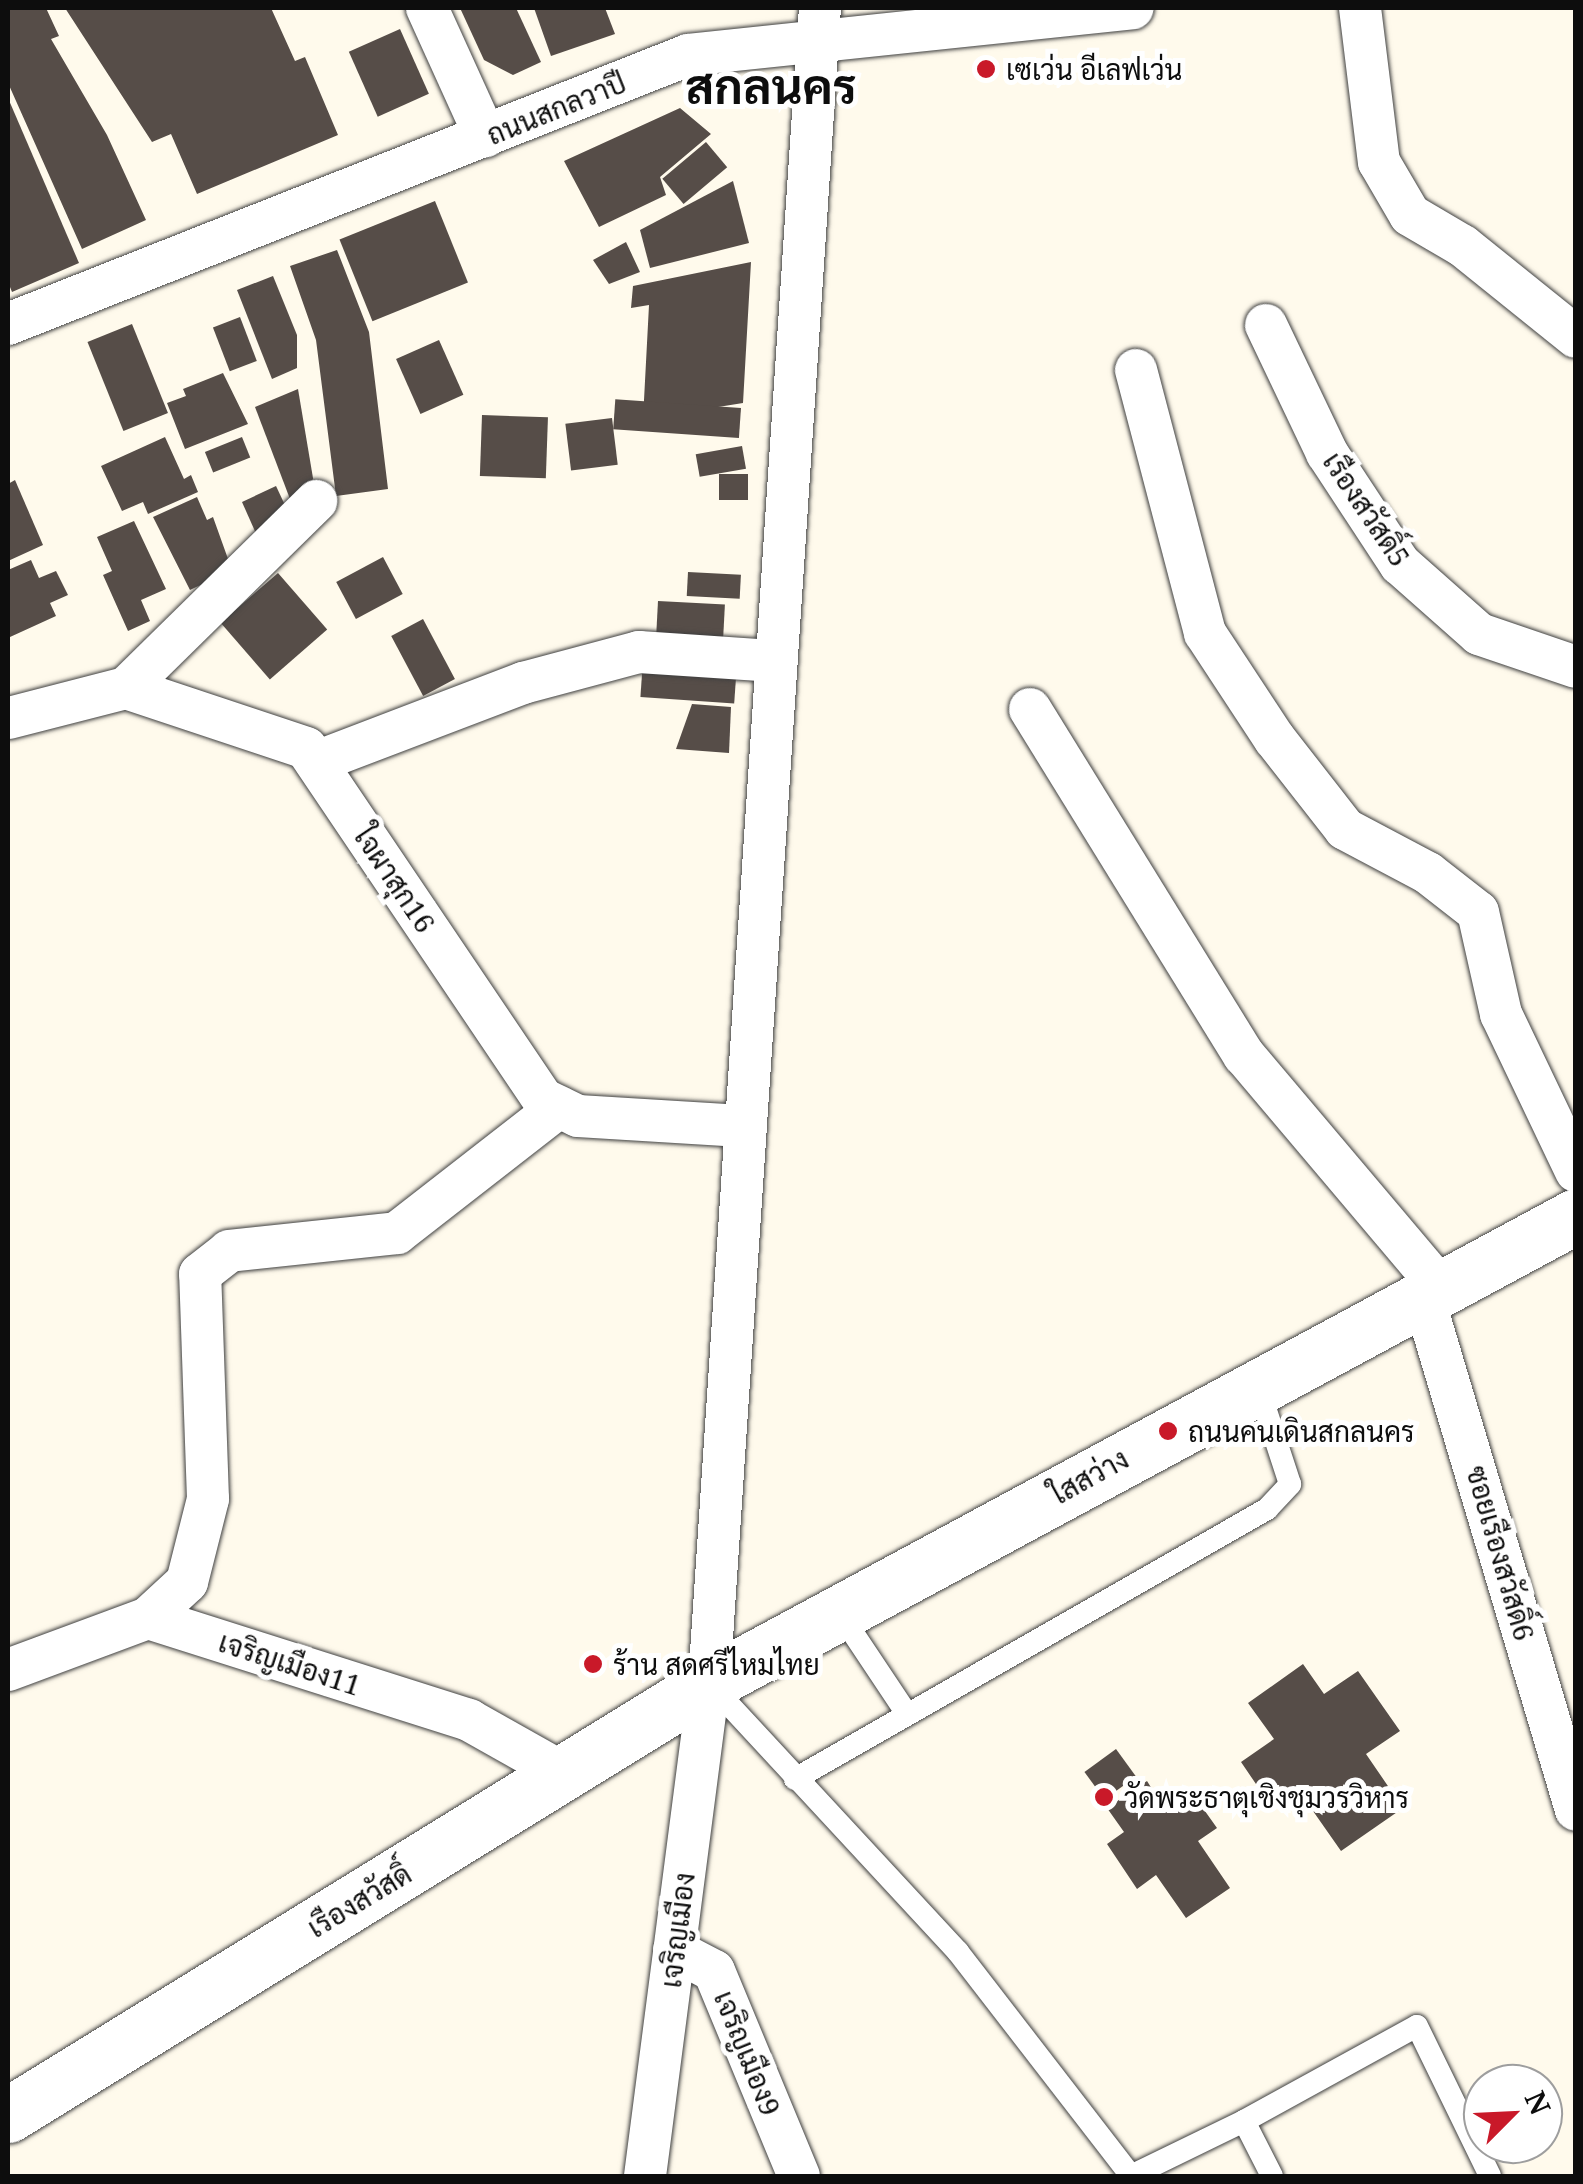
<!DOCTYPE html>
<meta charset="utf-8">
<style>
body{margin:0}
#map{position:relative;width:1583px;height:2184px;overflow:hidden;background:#fffaec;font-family:"Noto Serif",Sarabun,serif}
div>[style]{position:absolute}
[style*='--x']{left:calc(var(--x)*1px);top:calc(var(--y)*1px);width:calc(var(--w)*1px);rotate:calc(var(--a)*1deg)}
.building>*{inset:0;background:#564d48;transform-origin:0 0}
.roads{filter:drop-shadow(0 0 2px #404040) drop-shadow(0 0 2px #404040)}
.service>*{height:22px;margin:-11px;padding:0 11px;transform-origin:11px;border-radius:11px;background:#fff}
.minor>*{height:42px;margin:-21px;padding:0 21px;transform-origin:21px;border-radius:21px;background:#fff}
.tertiary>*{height:55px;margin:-27.5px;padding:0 27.5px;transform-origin:27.5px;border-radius:27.5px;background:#fff}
.dots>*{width:28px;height:28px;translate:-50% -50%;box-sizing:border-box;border:5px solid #fff;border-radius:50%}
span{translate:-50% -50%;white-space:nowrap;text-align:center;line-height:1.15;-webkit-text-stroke:10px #fff;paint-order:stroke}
.poi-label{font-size:28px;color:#0d0d0d}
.left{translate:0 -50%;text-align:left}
.street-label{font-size:28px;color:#0d0d0d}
.town-label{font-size:48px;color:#0d0d0d;font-weight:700}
.frame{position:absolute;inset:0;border:10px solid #0d0d0d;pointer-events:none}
.north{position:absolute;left:1463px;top:2064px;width:100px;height:100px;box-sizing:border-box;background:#fff;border:2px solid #9e9e9e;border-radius:50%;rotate:66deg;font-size:28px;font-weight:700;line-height:40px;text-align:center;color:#0d0d0d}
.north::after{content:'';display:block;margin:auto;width:35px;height:45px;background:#c91929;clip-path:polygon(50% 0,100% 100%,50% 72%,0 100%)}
</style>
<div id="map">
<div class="building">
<div style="clip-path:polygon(8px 8px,46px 8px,59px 36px,51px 39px,107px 135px,146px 220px,82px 249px,8px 83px)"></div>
<div style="clip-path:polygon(65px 8px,271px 8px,295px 61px,305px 57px,338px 135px,197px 194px,171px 134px,152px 142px)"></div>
<div style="clip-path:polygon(460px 8px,516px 8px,541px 62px,513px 75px,484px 60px)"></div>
<div style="clip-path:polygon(534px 8px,605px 8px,615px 34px,551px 56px)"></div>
<div style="left:400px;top:29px;width:71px;height:56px;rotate:66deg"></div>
<div style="clip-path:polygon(8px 98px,79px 263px,12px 292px,8px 282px)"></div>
<div style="clip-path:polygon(680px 108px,711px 134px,660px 177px,666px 195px,599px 227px,564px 161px)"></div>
<div style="left:706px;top:142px;width:33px;height:57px;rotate:50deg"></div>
<div style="clip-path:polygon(733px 181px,749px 243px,650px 268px,640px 230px)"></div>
<div style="left:435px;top:201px;width:88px;height:103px;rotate:68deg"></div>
<div style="clip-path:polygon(626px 242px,640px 272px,609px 284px,593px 260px)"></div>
<div style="clip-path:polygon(337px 250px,369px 332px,388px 489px,336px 496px,316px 340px,290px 266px)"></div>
<div style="clip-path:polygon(751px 262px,743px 403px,643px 419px,649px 305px,631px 308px,633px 286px)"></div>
<div style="clip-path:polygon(273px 276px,297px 335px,297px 368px,272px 379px,237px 290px)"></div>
<div style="left:240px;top:317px;width:47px;height:29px;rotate:69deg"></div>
<div style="left:132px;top:324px;width:96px;height:48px;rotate:68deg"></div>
<div style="left:439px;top:340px;width:60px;height:47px;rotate:66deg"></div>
<div style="clip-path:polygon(223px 373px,248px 424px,185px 449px,167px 403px,186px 396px,183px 389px)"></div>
<div style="clip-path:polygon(298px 389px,315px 490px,290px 499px,255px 407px)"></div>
<div style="left:741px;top:408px;width:30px;height:126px;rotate:94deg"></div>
<div style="left:482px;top:415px;width:66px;height:61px;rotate:2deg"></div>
<div style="left:612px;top:418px;width:47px;height:47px;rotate:83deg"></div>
<div style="clip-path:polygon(165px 437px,184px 479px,191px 475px,198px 492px,148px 514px,143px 502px,122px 511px,101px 466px)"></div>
<div style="left:242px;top:437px;width:22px;height:40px;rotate:68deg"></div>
<div style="left:742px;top:446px;width:23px;height:47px;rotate:80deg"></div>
<div style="left:719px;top:474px;width:29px;height:26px"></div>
<div style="clip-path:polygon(15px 480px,43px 545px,8px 561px,8px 484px)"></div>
<div style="clip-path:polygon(276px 486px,292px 520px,262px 547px,242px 502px)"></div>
<div style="clip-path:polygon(197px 497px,207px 520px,213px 517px,232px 570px,190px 590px,153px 517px)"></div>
<div style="clip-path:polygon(134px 521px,166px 589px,141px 600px,150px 621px,128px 631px,103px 575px,112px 571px,97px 537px)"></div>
<div style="left:383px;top:557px;width:42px;height:53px;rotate:62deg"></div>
<div style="clip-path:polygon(31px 560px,39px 578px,56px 571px,68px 595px,50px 603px,56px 616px,10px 637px,8px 570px)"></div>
<div style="left:688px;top:572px;width:53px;height:24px;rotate:3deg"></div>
<div style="left:278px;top:573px;width:75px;height:76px;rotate:49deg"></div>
<div style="left:658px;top:601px;width:67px;height:46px;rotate:3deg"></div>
<div style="left:423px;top:619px;width:68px;height:36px;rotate:62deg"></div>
<div style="left:643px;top:660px;width:94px;height:37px;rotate:4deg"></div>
<div style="clip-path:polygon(692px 704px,731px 707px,729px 753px,676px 749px)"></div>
<div style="clip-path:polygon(1303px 1664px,1324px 1694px,1358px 1671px,1400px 1731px,1366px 1754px,1403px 1808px,1341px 1851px,1299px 1791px,1273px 1809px,1241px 1762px,1274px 1739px,1248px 1703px)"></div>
<div style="left:1116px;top:1749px;width:34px;height:39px;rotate:54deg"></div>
<div style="clip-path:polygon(1147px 1781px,1164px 1808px,1190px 1790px,1217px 1828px,1198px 1841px,1230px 1888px,1186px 1918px,1156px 1875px,1137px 1889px,1107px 1844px,1124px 1832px,1107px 1808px)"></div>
</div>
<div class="roads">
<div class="service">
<div style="--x:839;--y:1612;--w:119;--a:56.3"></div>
<div style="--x:709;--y:1683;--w:367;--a:47.2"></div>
<div style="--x:958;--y:1952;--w:283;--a:52.3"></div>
<div style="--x:1131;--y:2176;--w:126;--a:-26"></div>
<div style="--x:1244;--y:2121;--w:62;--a:63"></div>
<div style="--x:795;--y:1779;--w:544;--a:-29.77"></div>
<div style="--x:1267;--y:1509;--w:34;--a:-47"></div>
<div style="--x:1290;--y:1484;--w:103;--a:-108.1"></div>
<div style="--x:1244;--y:2121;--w:197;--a:-28.8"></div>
<div style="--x:1417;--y:2026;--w:167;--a:64"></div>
</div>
<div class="minor">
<div style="--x:427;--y:8;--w:141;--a:65.6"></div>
<div style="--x:1360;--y:8;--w:155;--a:83"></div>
<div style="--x:1379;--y:162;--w:61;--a:59.7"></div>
<div style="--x:1410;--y:215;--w:61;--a:30.3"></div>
<div style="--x:1463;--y:246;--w:145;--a:38.8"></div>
<div style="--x:8;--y:324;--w:731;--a:-21.58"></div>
<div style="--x:688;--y:55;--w:447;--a:-6"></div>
<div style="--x:1266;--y:325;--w:142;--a:64.5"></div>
<div style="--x:1327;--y:453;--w:133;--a:56.7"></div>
<div style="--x:1400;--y:564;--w:106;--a:41.5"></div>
<div style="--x:1479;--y:634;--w:102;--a:18.8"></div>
<div style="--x:1136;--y:370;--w:272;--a:75.3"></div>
<div style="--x:1205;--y:633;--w:126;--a:56.7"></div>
<div style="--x:1274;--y:738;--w:115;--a:52"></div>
<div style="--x:1345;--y:829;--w:94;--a:27.9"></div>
<div style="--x:1428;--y:873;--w:63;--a:38"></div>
<div style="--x:1478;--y:912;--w:105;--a:77.3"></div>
<div style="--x:1501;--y:1014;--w:174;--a:64.5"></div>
<div style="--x:126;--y:688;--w:267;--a:-44.5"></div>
<div style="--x:1030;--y:709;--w:407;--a:58.3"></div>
<div style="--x:1244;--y:1055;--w:304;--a:49.8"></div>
<div style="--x:9;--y:718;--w:121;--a:-14.4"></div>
<div style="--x:126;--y:688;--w:190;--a:18.4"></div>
<div style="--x:306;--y:748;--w:424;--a:56"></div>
<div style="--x:543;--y:1099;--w:39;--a:26"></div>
<div style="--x:578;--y:1116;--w:164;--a:3.5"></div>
<div style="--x:316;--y:762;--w:222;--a:-20.9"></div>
<div style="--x:523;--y:683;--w:120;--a:-15"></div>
<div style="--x:639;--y:652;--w:137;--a:3.8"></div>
<div style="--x:1423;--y:1296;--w:536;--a:73.42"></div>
<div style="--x:148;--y:1618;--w:53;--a:-42.7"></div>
<div style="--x:187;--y:1582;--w:86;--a:-75.8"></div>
<div style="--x:208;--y:1499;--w:225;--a:-92"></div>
<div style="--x:200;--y:1274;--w:37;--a:-38"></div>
<div style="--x:229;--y:1251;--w:169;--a:-6.1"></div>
<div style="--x:397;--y:1233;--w:205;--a:-37.9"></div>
<div style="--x:8;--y:1670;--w:149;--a:-20.4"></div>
<div style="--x:148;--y:1618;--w:337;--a:17.6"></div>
<div style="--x:469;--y:1720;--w:110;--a:29.4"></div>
<div style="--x:674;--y:1950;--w:45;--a:27.7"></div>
<div style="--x:714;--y:1971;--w:222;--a:67.5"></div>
<div style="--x:645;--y:2176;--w:497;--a:-82.6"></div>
<div style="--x:709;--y:1683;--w:1679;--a:-86.21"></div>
</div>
<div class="tertiary">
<div style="--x:8;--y:2115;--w:823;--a:-31.64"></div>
<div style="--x:709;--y:1683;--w:985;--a:-28.31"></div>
</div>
</div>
<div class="dots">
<div style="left:986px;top:69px;background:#c91929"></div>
<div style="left:1168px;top:1431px;background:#c91929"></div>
<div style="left:593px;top:1664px;background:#c91929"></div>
<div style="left:1104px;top:1797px;background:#c91929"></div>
</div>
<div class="poi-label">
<span class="left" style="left:1006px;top:69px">เซเว่น อีเลฟเว่น</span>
<span class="left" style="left:1188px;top:1431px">ถนนคนเดินสกลนคร</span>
<span class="left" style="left:613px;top:1664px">ร้าน สดศรีไหมไทย</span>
<span class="left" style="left:1124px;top:1797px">วัดพระธาตุเชิงชุมวรวิหาร</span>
</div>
<div class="street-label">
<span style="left:556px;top:108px;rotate:-22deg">ถนนสกลวาปี</span>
<span style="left:1367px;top:509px;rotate:56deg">เรืองสวัสดิ์5</span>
<span style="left:395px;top:879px;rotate:56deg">ใจผาสุก16</span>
<span style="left:1089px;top:1476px;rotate:-29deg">ใสสว่าง</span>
<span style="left:1501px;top:1553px;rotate:74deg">ซอยเรืองสวัสดิ์6</span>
<span style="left:290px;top:1663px;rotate:18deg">เจริญเมือง11</span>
<span style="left:359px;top:1900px;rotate:-31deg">เรืองสวัสดิ์</span>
<span style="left:677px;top:1930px;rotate:-83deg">เจริญเมือง</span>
<span style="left:748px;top:2053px;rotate:68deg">เจริญเมือง9</span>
</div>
<div class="town-label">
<span style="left:771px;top:86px">สกลนคร</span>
</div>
<div class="frame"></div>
<div class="north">N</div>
</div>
